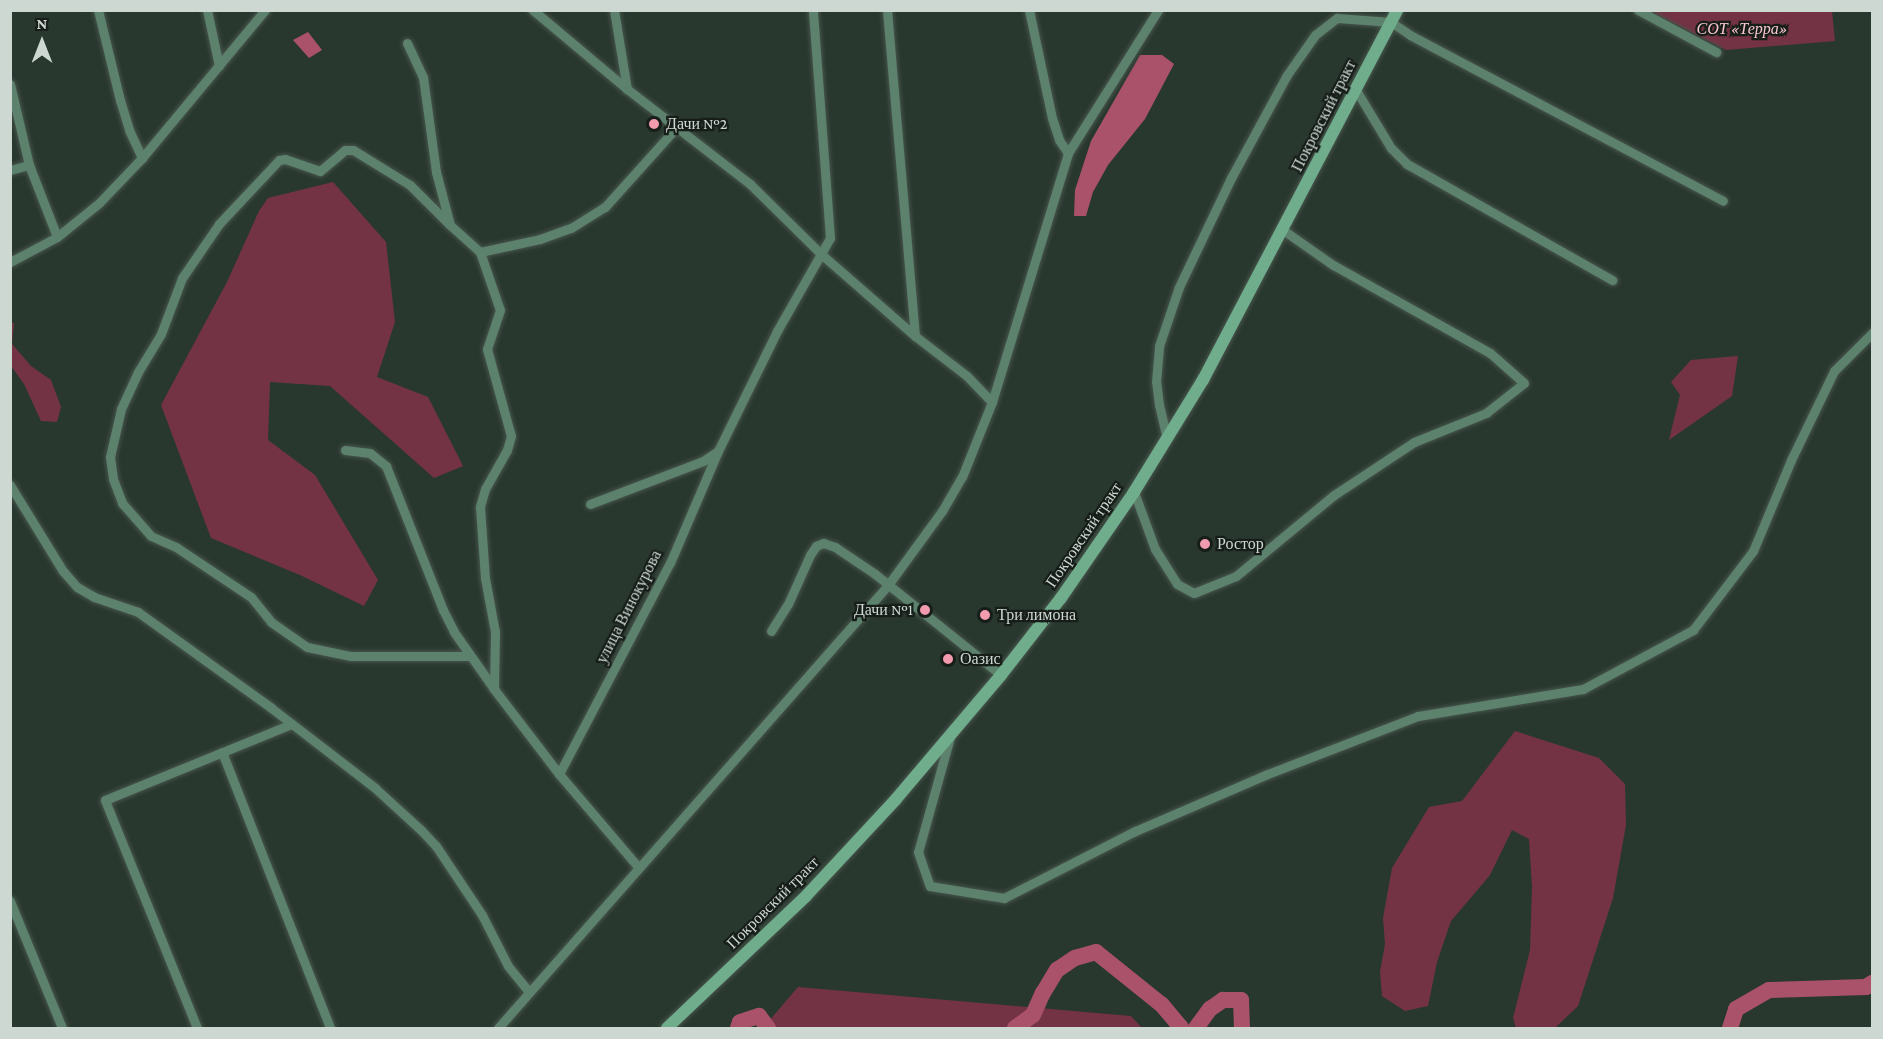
<!DOCTYPE html>
<meta charset="utf-8">
<style>
body{margin:0}
#map{position:relative;width:1883px;height:1039px;overflow:hidden;background:#29382f;font-family:"Crimson Pro",serif}
div>[style]{position:absolute}
[style*='--x']{left:calc(var(--x)*1px);top:calc(var(--y)*1px);width:calc(var(--w)*1px);rotate:calc(var(--a)*1deg)}
.green>*{inset:0;background:#743345}
.water>*{inset:0;background:#aa526a}
.river>*{height:16px;margin:-8px;padding:0 8px;transform-origin:8px;border-radius:8px;background:#aa526a}
.roads{filter:drop-shadow(0 0 2px #47554c) drop-shadow(0 0 2px #47554c)}
.street>*{height:9px;margin:-4.5px;padding:0 4.5px;transform-origin:4.5px;border-radius:4.5px;background:#5c816d}
.secondary>*{height:12px;margin:-6px;padding:0 6px;transform-origin:6px;border-radius:6px;background:#70ad8c}
.dots>*{width:16px;height:16px;translate:-50% -50%;box-sizing:border-box;border:3px solid #171e19;border-radius:50%}
span{translate:-50% -50%;white-space:nowrap;text-align:center;line-height:1.15;-webkit-text-stroke:4.5px #171e19;paint-order:stroke}
.park-label{font-size:16px;color:#f8c6d0;font-style:italic}
.street-label{font-size:16px;color:#ced8d2}
.poi-label{font-size:16px;color:#ced8d2}
.left{translate:0 -50%;text-align:left}
.right{translate:-100% -50%;text-align:right}
.frame{position:absolute;inset:0;border:12px solid #ced8d2;pointer-events:none}
.north{position:absolute;left:12px;top:12px;width:60px;height:60px;-webkit-text-stroke:4px #171e19;paint-order:stroke;rotate:0deg;font-size:16px;font-weight:700;line-height:24px;text-align:center;color:#ced8d2}
.north::after{content:'';display:block;margin:auto;width:21px;height:27px;background:#ced8d2;clip-path:polygon(50% 0,100% 100%,50% 72%,0 100%)}
</style>
<div id="map">
<div class="green">
<div style="clip-path:polygon(1650px 11px,1832px 11px,1835px 41px,1726px 50px)"></div>
<div style="clip-path:polygon(333px 182px,386px 242px,395px 322px,377px 377px,428px 397px,463px 466px,434px 478px,330px 386px,270px 382px,268px 440px,315px 475px,378px 580px,364px 606px,300px 575px,211px 538px,161px 405px,227px 282px,259px 211px,268px 198px)"></div>
<div style="clip-path:polygon(11px 323px,14px 323px,12px 344px,31px 366px,51px 380px,61px 407px,57px 422px,41px 421px,24px 384px,11px 366px)"></div>
<div style="clip-path:polygon(1738px 356px,1732px 396px,1669px 440px,1680px 395px,1671px 382px,1691px 360px)"></div>
<div style="clip-path:polygon(1515px 731px,1599px 758px,1625px 784px,1626px 825px,1613px 898px,1578px 1006px,1555px 1028px,1516px 1028px,1513px 1018px,1530px 950px,1532px 887px,1529px 839px,1512px 830px,1490px 875px,1451px 921px,1437px 962px,1428px 1006px,1405px 1011px,1382px 996px,1380px 972px,1385px 944px,1383px 918px,1392px 868px,1429px 807px,1462px 801px)"></div>
<div style="clip-path:polygon(798px 987px,1131px 1016px,1142px 1028px,763px 1028px)"></div>
</div>
<div class="water">
<div style="clip-path:polygon(308px 32px,322px 50px,309px 58px,293px 40px)"></div>
<div style="clip-path:polygon(1140px 55px,1162px 55px,1174px 64px,1145px 119px,1108px 165px,1093px 192px,1086px 216px,1074px 216px,1075px 190px,1091px 141px)"></div>
</div>
<div class="river">
<div style="--x:738;--y:1028;--w:6;--a:-72"></div>
<div style="--x:740;--y:1022;--w:20;--a:-18"></div>
<div style="--x:759;--y:1016;--w:15;--a:53"></div>
<div style="--x:1015;--y:1028;--w:22;--a:-36"></div>
<div style="--x:1033;--y:1015;--w:24;--a:-66"></div>
<div style="--x:1043;--y:993;--w:27;--a:-59"></div>
<div style="--x:1057;--y:970;--w:22;--a:-34"></div>
<div style="--x:1075;--y:958;--w:22;--a:-16"></div>
<div style="--x:1096;--y:952;--w:85;--a:38.8"></div>
<div style="--x:1162;--y:1005;--w:30;--a:50"></div>
<div style="--x:1196;--y:1028;--w:24;--a:-54"></div>
<div style="--x:1210;--y:1009;--w:16;--a:-35"></div>
<div style="--x:1223;--y:1000;--w:18;--a:0"></div>
<div style="--x:1241;--y:1000;--w:28;--a:88"></div>
<div style="--x:1730;--y:1028;--w:20;--a:-72"></div>
<div style="--x:1736;--y:1009;--w:38;--a:-30"></div>
<div style="--x:1769;--y:990;--w:97;--a:-1.8"></div>
<div style="--x:1866;--y:987;--w:7;--a:-34"></div>
</div>
<div class="roads">
<div class="street">
<div style="--x:98;--y:10;--w:93;--a:76.3"></div>
<div style="--x:120;--y:100;--w:31;--a:73"></div>
<div style="--x:129;--y:130;--w:31;--a:65"></div>
<div style="--x:207;--y:10;--w:57;--a:77.9"></div>
<div style="--x:614;--y:10;--w:80;--a:80.7"></div>
<div style="--x:887;--y:10;--w:327;--a:85.1"></div>
<div style="--x:1029;--y:10;--w:110;--a:78"></div>
<div style="--x:1052;--y:118;--w:23;--a:72"></div>
<div style="--x:1059;--y:140;--w:16;--a:55"></div>
<div style="--x:1638;--y:10;--w:89;--a:28.3"></div>
<div style="--x:407;--y:43;--w:38;--a:65"></div>
<div style="--x:423;--y:77;--w:96;--a:82.2"></div>
<div style="--x:436;--y:172;--w:55;--a:75.2"></div>
<div style="--x:450;--y:225;--w:40;--a:42"></div>
<div style="--x:480;--y:252;--w:61;--a:-12.2"></div>
<div style="--x:540;--y:239;--w:33;--a:-20"></div>
<div style="--x:571;--y:228;--w:40;--a:-32"></div>
<div style="--x:605;--y:207;--w:106;--a:-48.1"></div>
<div style="--x:10;--y:84;--w:83;--a:76.8"></div>
<div style="--x:29;--y:165;--w:77;--a:68.7"></div>
<div style="--x:1356;--y:90;--w:68;--a:58.9"></div>
<div style="--x:1391;--y:148;--w:23;--a:45"></div>
<div style="--x:1407;--y:164;--w:236;--a:29.5"></div>
<div style="--x:10;--y:170;--w:20;--a:-15"></div>
<div style="--x:450;--y:225;--w:57;--a:-135"></div>
<div style="--x:410;--y:185;--w:67;--a:-148.4"></div>
<div style="--x:353;--y:150;--w:8;--a:180"></div>
<div style="--x:345;--y:150;--w:33;--a:140"></div>
<div style="--x:320;--y:171;--w:37;--a:-161"></div>
<div style="--x:285;--y:159;--w:6;--a:171"></div>
<div style="--x:279;--y:160;--w:88;--a:133.2"></div>
<div style="--x:219;--y:224;--w:65;--a:124.4"></div>
<div style="--x:182;--y:278;--w:60;--a:110.6"></div>
<div style="--x:161;--y:334;--w:44;--a:121.2"></div>
<div style="--x:138;--y:372;--w:41;--a:114.7"></div>
<div style="--x:121;--y:409;--w:49;--a:102.9"></div>
<div style="--x:110;--y:457;--w:22;--a:82"></div>
<div style="--x:113;--y:479;--w:26;--a:69"></div>
<div style="--x:122;--y:503;--w:44;--a:48.7"></div>
<div style="--x:151;--y:536;--w:27;--a:24"></div>
<div style="--x:176;--y:547;--w:90;--a:33.7"></div>
<div style="--x:251;--y:597;--w:32;--a:51"></div>
<div style="--x:271;--y:622;--w:44;--a:34.8"></div>
<div style="--x:307;--y:647;--w:45;--a:11.6"></div>
<div style="--x:351;--y:656;--w:119;--a:0"></div>
<div style="--x:480;--y:252;--w:61;--a:71"></div>
<div style="--x:500;--y:310;--w:41;--a:108.4"></div>
<div style="--x:487;--y:349;--w:90;--a:74.6"></div>
<div style="--x:511;--y:436;--w:15;--a:106"></div>
<div style="--x:507;--y:450;--w:45;--a:119.4"></div>
<div style="--x:485;--y:489;--w:19;--a:106"></div>
<div style="--x:480;--y:507;--w:71;--a:86"></div>
<div style="--x:485;--y:578;--w:55;--a:79.5"></div>
<div style="--x:495;--y:632;--w:57;--a:91"></div>
<div style="--x:494;--y:689;--w:107;--a:52.6"></div>
<div style="--x:559;--y:774;--w:123;--a:49.6"></div>
<div style="--x:10;--y:262;--w:53;--a:-28"></div>
<div style="--x:57;--y:237;--w:54;--a:-39"></div>
<div style="--x:99;--y:203;--w:62;--a:-46.3"></div>
<div style="--x:142;--y:158;--w:192;--a:-50.3"></div>
<div style="--x:992;--y:402;--w:260;--a:-73"></div>
<div style="--x:1068;--y:153;--w:169;--a:-57.8"></div>
<div style="--x:1167;--y:439;--w:35;--a:-103"></div>
<div style="--x:1159;--y:405;--w:23;--a:-97"></div>
<div style="--x:1156;--y:382;--w:36;--a:-85"></div>
<div style="--x:1159;--y:346;--w:62;--a:-71.3"></div>
<div style="--x:1179;--y:287;--w:121;--a:-64.5"></div>
<div style="--x:1231;--y:178;--w:117;--a:-61.5"></div>
<div style="--x:1287;--y:75;--w:49;--a:-55"></div>
<div style="--x:1315;--y:35;--w:28;--a:-38"></div>
<div style="--x:1337;--y:18;--w:54;--a:4.2"></div>
<div style="--x:1391;--y:22;--w:23;--a:34"></div>
<div style="--x:1410;--y:35;--w:354;--a:27.9"></div>
<div style="--x:345;--y:450;--w:25;--a:7"></div>
<div style="--x:370;--y:453;--w:21;--a:39"></div>
<div style="--x:386;--y:466;--w:155;--a:68.4"></div>
<div style="--x:443;--y:610;--w:25;--a:63"></div>
<div style="--x:454;--y:632;--w:70;--a:54.9"></div>
<div style="--x:10;--y:485;--w:101;--a:58.4"></div>
<div style="--x:63;--y:571;--w:21;--a:49"></div>
<div style="--x:77;--y:587;--w:20;--a:30"></div>
<div style="--x:94;--y:597;--w:46;--a:18.8"></div>
<div style="--x:138;--y:612;--w:163;--a:35.7"></div>
<div style="--x:270;--y:707;--w:133;--a:37.6"></div>
<div style="--x:375;--y:788;--w:62;--a:42.4"></div>
<div style="--x:421;--y:830;--w:22;--a:47"></div>
<div style="--x:436;--y:846;--w:83;--a:56.3"></div>
<div style="--x:482;--y:915;--w:57;--a:63"></div>
<div style="--x:508;--y:966;--w:33;--a:51"></div>
<div style="--x:1134;--y:492;--w:61;--a:69.8"></div>
<div style="--x:1155;--y:549;--w:41;--a:57.8"></div>
<div style="--x:1177;--y:584;--w:19;--a:28"></div>
<div style="--x:1194;--y:593;--w:45;--a:-22"></div>
<div style="--x:1236;--y:576;--w:127;--a:-39.6"></div>
<div style="--x:1334;--y:495;--w:96;--a:-33.5"></div>
<div style="--x:1414;--y:442;--w:78;--a:-21.9"></div>
<div style="--x:1486;--y:413;--w:48;--a:-38.3"></div>
<div style="--x:1524;--y:383;--w:45;--a:-138.6"></div>
<div style="--x:1490;--y:353;--w:180;--a:-150.7"></div>
<div style="--x:1333;--y:265;--w:61;--a:-145"></div>
<div style="--x:590;--y:504;--w:121;--a:-20.8"></div>
<div style="--x:703;--y:461;--w:18;--a:-34"></div>
<div style="--x:771;--y:631;--w:32;--a:-58"></div>
<div style="--x:788;--y:604;--w:54;--a:-65.8"></div>
<div style="--x:810;--y:555;--w:11;--a:-56"></div>
<div style="--x:816;--y:546;--w:8;--a:-23"></div>
<div style="--x:823;--y:543;--w:13;--a:18"></div>
<div style="--x:835;--y:547;--w:48;--a:34"></div>
<div style="--x:875;--y:574;--w:161;--a:38.7"></div>
<div style="--x:950;--y:737;--w:119;--a:105.5"></div>
<div style="--x:918;--y:852;--w:36;--a:71"></div>
<div style="--x:930;--y:886;--w:75;--a:9.2"></div>
<div style="--x:1004;--y:898;--w:147;--a:-27.1"></div>
<div style="--x:1135;--y:831;--w:142;--a:-23.3"></div>
<div style="--x:1265;--y:775;--w:164;--a:-21.1"></div>
<div style="--x:1418;--y:716;--w:167;--a:-9.3"></div>
<div style="--x:1583;--y:689;--w:125;--a:-28.2"></div>
<div style="--x:1693;--y:630;--w:99;--a:-52.8"></div>
<div style="--x:1753;--y:551;--w:99;--a:-67.3"></div>
<div style="--x:1791;--y:460;--w:99;--a:-64.2"></div>
<div style="--x:1834;--y:371;--w:54;--a:-45"></div>
<div style="--x:222;--y:752;--w:296;--a:68.6"></div>
<div style="--x:559;--y:774;--w:238;--a:-62.3"></div>
<div style="--x:670;--y:563;--w:122;--a:-66.8"></div>
<div style="--x:718;--y:451;--w:134;--a:-63.8"></div>
<div style="--x:777;--y:331;--w:107;--a:-60.3"></div>
<div style="--x:830;--y:238;--w:229;--a:-94.3"></div>
<div style="--x:10;--y:901;--w:137;--a:67.7"></div>
<div style="--x:197;--y:1028;--w:246;--a:-112"></div>
<div style="--x:105;--y:800;--w:201;--a:-22.2"></div>
<div style="--x:498;--y:1028;--w:590;--a:-48.64"></div>
<div style="--x:888;--y:585;--w:92;--a:-53.9"></div>
<div style="--x:942;--y:511;--w:39;--a:-60"></div>
<div style="--x:962;--y:477;--w:81;--a:-68.2"></div>
<div style="--x:992;--y:402;--w:36;--a:-134"></div>
<div style="--x:967;--y:376;--w:66;--a:-142.4"></div>
<div style="--x:915;--y:336;--w:125;--a:-138.9"></div>
<div style="--x:821;--y:254;--w:100;--a:-135.4"></div>
<div style="--x:750;--y:184;--w:155;--a:-142.3"></div>
<div style="--x:627;--y:89;--w:123;--a:-140"></div>
</div>
<div class="secondary">
<div style="--x:667;--y:1028;--w:192;--a:-43.5"></div>
<div style="--x:806;--y:896;--w:132;--a:-47.1"></div>
<div style="--x:896;--y:799;--w:162;--a:-49.7"></div>
<div style="--x:1001;--y:675;--w:98;--a:-52.1"></div>
<div style="--x:1061;--y:598;--w:129;--a:-55.4"></div>
<div style="--x:1134;--y:492;--w:132;--a:-58.4"></div>
<div style="--x:1203;--y:380;--w:418;--a:-62.3"></div>
</div>
</div>
<div class="dots">
<div style="left:654px;top:124px;background:#f29aae"></div>
<div style="left:1205px;top:544px;background:#f29aae"></div>
<div style="left:925px;top:610px;background:#f29aae"></div>
<div style="left:985px;top:615px;background:#f29aae"></div>
<div style="left:948px;top:659px;background:#f29aae"></div>
</div>
<div class="park-label">
<span style="left:1742px;top:29px">СОТ «Терра»</span>
</div>
<div class="street-label">
<span style="left:1324px;top:116px;rotate:-63deg">Покровский тракт</span>
<span style="left:1084px;top:535px;rotate:-56deg">Покровский тракт</span>
<span style="left:629px;top:607px;rotate:-63deg">улица Винокурова</span>
<span style="left:773px;top:903px;rotate:-45deg">Покровский тракт</span>
</div>
<div class="poi-label">
<span class="left" style="left:666px;top:124px">Дачи №2</span>
<span class="left" style="left:1217px;top:544px">Ростор</span>
<span class="right" style="left:913px;top:610px">Дачи №1</span>
<span class="left" style="left:997px;top:615px">Три лимона</span>
<span class="left" style="left:960px;top:659px">Оазис</span>
</div>
<div class="frame"></div>
<div class="north">N</div>
</div>
